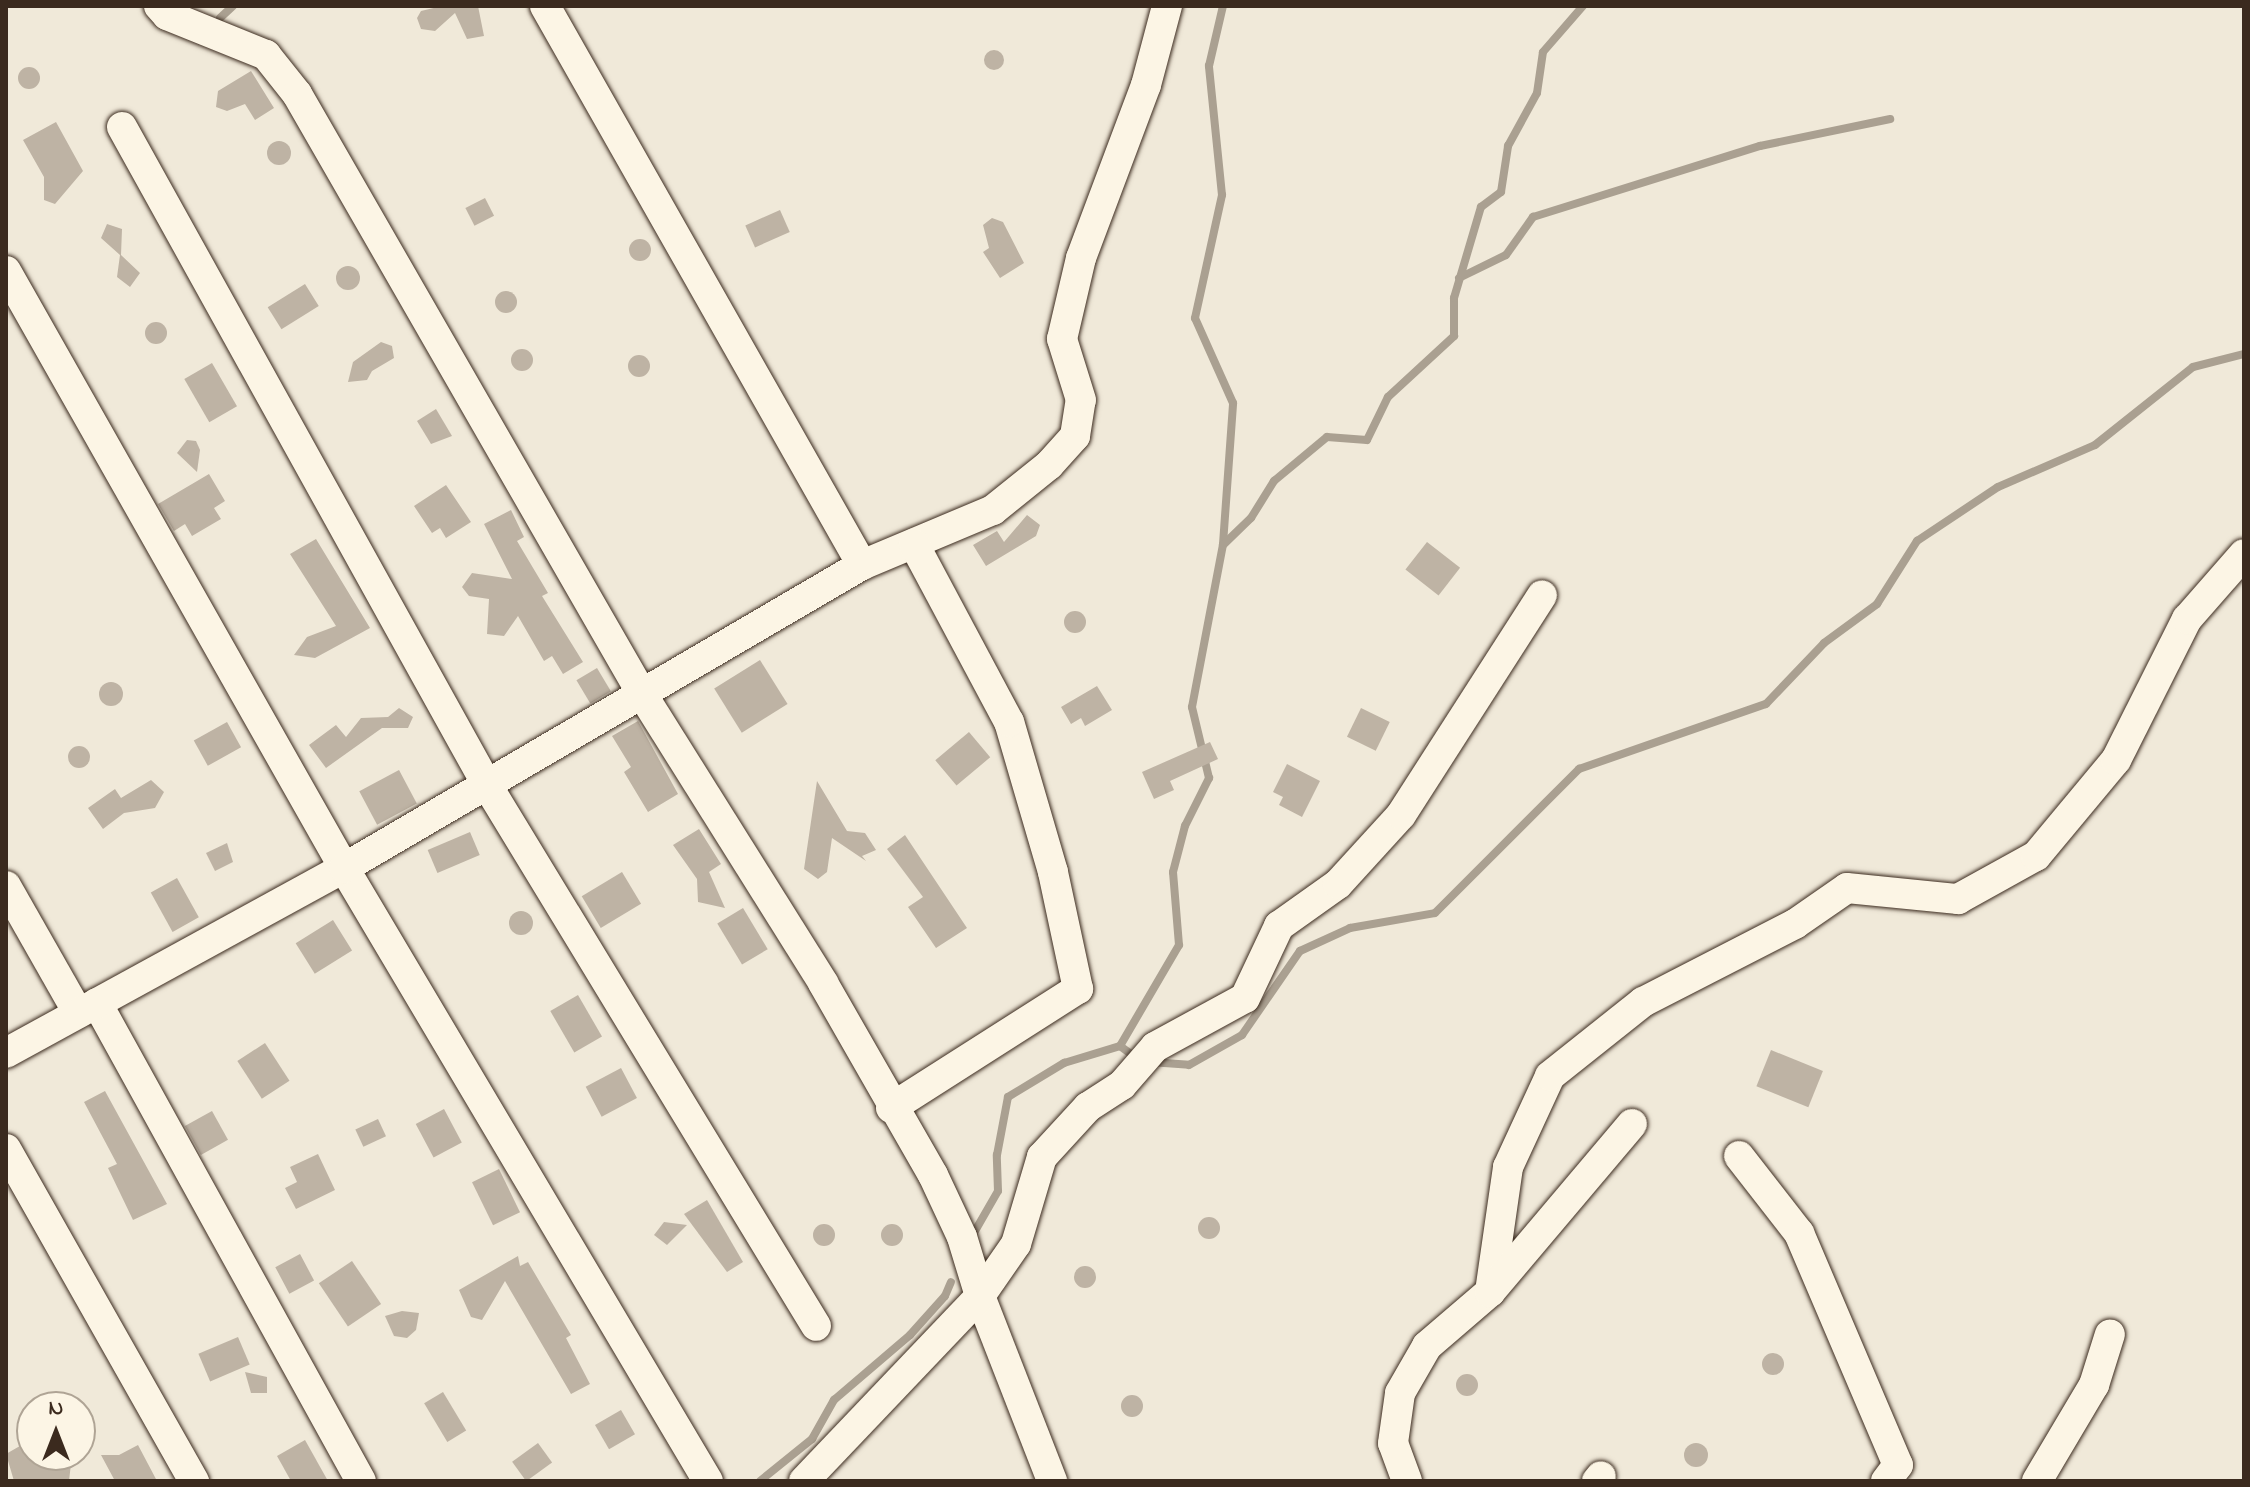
<!DOCTYPE html>
<style>
body{margin:0}
#map{position:relative;width:2250px;height:1487px;overflow:hidden;background:#f0e9d9;font-family:"Indie Flower",sans-serif}
div>[style]{position:absolute}
[style*='--x']{left:calc(var(--x)*1px);top:calc(var(--y)*1px);width:calc(var(--w)*1px);rotate:calc(var(--a)*1deg)}
.stream>*{height:8px;margin:-4px;padding:0 4px;transform-origin:4px;border-radius:4px;background:#aaa091}
.building>*{inset:0;background:#beb3a4;transform-origin:0 0}
.round{border-radius:50%}
.roads{filter:drop-shadow(0 0 2px #3b2a1e) drop-shadow(0 0 2px #3b2a1e)}
.minor>*{height:30px;margin:-15px;padding:0 15px;transform-origin:15px;border-radius:15px;background:#fcf5e5}
span{translate:-50% -50%;white-space:nowrap;text-align:center;line-height:1.15;-webkit-text-stroke:6px #fcf5e5;paint-order:stroke}
.frame{position:absolute;inset:0;border:8px solid #3b2a1e;pointer-events:none}
.north{position:absolute;left:16px;top:1391px;width:80px;height:80px;box-sizing:border-box;background:#fcf5e5;border:2px solid #afa495;border-radius:50%;rotate:0deg;font-size:22px;font-weight:700;line-height:32px;text-align:center;color:#3b2a1e}
.north::after{content:'';display:block;margin:auto;width:28px;height:36px;background:#3b2a1e;clip-path:polygon(50% 0,100% 100%,50% 72%,0 100%)}
</style>
<div id="map">
<div class="stream">
<div style="--x:220;--y:18;--w:18;--a:-43"></div>
<div style="--x:1459;--y:278;--w:52;--a:-26.1"></div>
<div style="--x:1506;--y:255;--w:47;--a:-54.6"></div>
<div style="--x:1533;--y:217;--w:238;--a:-17.4"></div>
<div style="--x:1760;--y:146;--w:133;--a:-11.7"></div>
<div style="--x:1223;--y:544;--w:141;--a:-85.9"></div>
<div style="--x:1233;--y:403;--w:93;--a:-114.1"></div>
<div style="--x:1195;--y:318;--w:126;--a:-77.6"></div>
<div style="--x:1222;--y:195;--w:130;--a:-95.8"></div>
<div style="--x:1209;--y:66;--w:62;--a:-76.9"></div>
<div style="--x:1120;--y:1046;--w:117;--a:-59.7"></div>
<div style="--x:1179;--y:945;--w:73;--a:-94.7"></div>
<div style="--x:1173;--y:872;--w:48;--a:-75.4"></div>
<div style="--x:1185;--y:826;--w:54;--a:-63.4"></div>
<div style="--x:1209;--y:778;--w:73;--a:-103.5"></div>
<div style="--x:1192;--y:707;--w:165;--a:-79.2"></div>
<div style="--x:1223;--y:545;--w:39;--a:-44"></div>
<div style="--x:1251;--y:518;--w:44;--a:-58.1"></div>
<div style="--x:1274;--y:481;--w:69;--a:-39.7"></div>
<div style="--x:1327;--y:437;--w:40;--a:4.3"></div>
<div style="--x:1367;--y:440;--w:48;--a:-64"></div>
<div style="--x:1388;--y:397;--w:90;--a:-42.7"></div>
<div style="--x:1454;--y:336;--w:38;--a:-90"></div>
<div style="--x:1454;--y:298;--w:95;--a:-73.5"></div>
<div style="--x:1481;--y:207;--w:25;--a:-37"></div>
<div style="--x:1501;--y:192;--w:47;--a:-81.3"></div>
<div style="--x:1508;--y:146;--w:60;--a:-61.3"></div>
<div style="--x:1537;--y:93;--w:41;--a:-81.7"></div>
<div style="--x:1543;--y:52;--w:61;--a:-49"></div>
<div style="--x:1150;--y:1062;--w:39;--a:4"></div>
<div style="--x:1189;--y:1065;--w:61;--a:-29.5"></div>
<div style="--x:1242;--y:1035;--w:102;--a:-55.4"></div>
<div style="--x:1300;--y:951;--w:55;--a:-24.7"></div>
<div style="--x:1350;--y:928;--w:86;--a:-10"></div>
<div style="--x:1435;--y:913;--w:204;--a:-45"></div>
<div style="--x:1579;--y:769;--w:198;--a:-19.2"></div>
<div style="--x:1766;--y:704;--w:84;--a:-46.4"></div>
<div style="--x:1824;--y:643;--w:66;--a:-36.3"></div>
<div style="--x:1877;--y:604;--w:75;--a:-57.6"></div>
<div style="--x:1917;--y:541;--w:97;--a:-33.7"></div>
<div style="--x:1998;--y:487;--w:106;--a:-23.4"></div>
<div style="--x:2095;--y:445;--w:125;--a:-38.5"></div>
<div style="--x:2193;--y:367;--w:53;--a:-14.3"></div>
<div style="--x:975;--y:1231;--w:46;--a:-60.1"></div>
<div style="--x:998;--y:1191;--w:36;--a:-92"></div>
<div style="--x:997;--y:1155;--w:59;--a:-79.3"></div>
<div style="--x:1008;--y:1097;--w:66;--a:-31.3"></div>
<div style="--x:1064;--y:1063;--w:59;--a:-16.9"></div>
<div style="--x:1120;--y:1046;--w:22;--a:36"></div>
<div style="--x:760;--y:1481;--w:67;--a:-38.9"></div>
<div style="--x:812;--y:1439;--w:45;--a:-60.6"></div>
<div style="--x:834;--y:1400;--w:100;--a:-40.5"></div>
<div style="--x:910;--y:1335;--w:52;--a:-48.1"></div>
<div style="--x:945;--y:1296;--w:15;--a:-67"></div>
</div>
<div class="building">
<div style="clip-path:polygon(442px 6px,478px 6px,484px 36px,467px 39px,455px 13px,435px 31px,421px 29px,417px 18px,421px 11px)"></div>
<div class="round" style="left:984px;top:50px;width:20px;height:20px"></div>
<div class="round" style="left:18px;top:67px;width:22px;height:22px"></div>
<div style="clip-path:polygon(251px 71px,274px 108px,255px 120px,245px 104px,227px 111px,216px 107px,218px 91px)"></div>
<div style="clip-path:polygon(56px 122px,83px 171px,55px 204px,44px 200px,44px 177px,23px 140px)"></div>
<div class="round" style="left:267px;top:141px;width:24px;height:24px"></div>
<div style="left:485px;top:198px;width:20px;height:22px;rotate:63deg"></div>
<div style="left:780px;top:210px;width:24px;height:38px;rotate:66deg"></div>
<div style="clip-path:polygon(992px 218px,1003px 222px,1024px 263px,1000px 278px,983px 252px,989px 248px,983px 225px)"></div>
<div style="clip-path:polygon(107px 224px,122px 229px,121px 255px,140px 273px,130px 287px,117px 277px,120px 255px,101px 238px)"></div>
<div class="round" style="left:629px;top:239px;width:22px;height:22px"></div>
<div class="round" style="left:336px;top:266px;width:24px;height:24px"></div>
<div style="left:305px;top:284px;width:26px;height:44px;rotate:58deg"></div>
<div class="round" style="left:495px;top:291px;width:22px;height:22px"></div>
<div class="round" style="left:145px;top:322px;width:22px;height:22px"></div>
<div style="clip-path:polygon(381px 342px,392px 346px,394px 358px,372px 371px,367px 380px,348px 382px,353px 362px)"></div>
<div class="round" style="left:511px;top:349px;width:22px;height:22px"></div>
<div class="round" style="left:628px;top:355px;width:22px;height:22px"></div>
<div style="left:212px;top:363px;width:50px;height:32px;rotate:60deg"></div>
<div style="clip-path:polygon(436px 409px,452px 436px,431px 444px,417px 421px)"></div>
<div style="clip-path:polygon(187px 440px,196px 441px,200px 450px,197px 472px,177px 453px)"></div>
<div style="clip-path:polygon(209px 474px,225px 501px,214px 508px,221px 519px,192px 536px,185px 524px,174px 531px,158px 504px)"></div>
<div style="clip-path:polygon(446px 485px,471px 522px,446px 538px,440px 528px,432px 533px,414px 506px)"></div>
<div style="clip-path:polygon(511px 510px,524px 537px,517px 541px,548px 593px,542px 596px,583px 662px,563px 674px,552px 656px,544px 661px,518px 616px,504px 636px,487px 634px,489px 599px,469px 596px,462px 587px,472px 573px,512px 579px,484px 524px)"></div>
<div style="clip-path:polygon(1027px 515px,1040px 525px,1036px 536px,986px 566px,973px 545px,997px 531px,1004px 542px)"></div>
<div style="clip-path:polygon(316px 539px,370px 628px,315px 658px,294px 655px,307px 637px,336px 626px,290px 554px)"></div>
<div style="left:1427px;top:542px;width:42px;height:35px;rotate:38deg"></div>
<div class="round" style="left:1064px;top:611px;width:22px;height:22px"></div>
<div style="left:760px;top:660px;width:52px;height:54px;rotate:58deg"></div>
<div style="left:597px;top:668px;width:27px;height:24px;rotate:59deg"></div>
<div class="round" style="left:99px;top:682px;width:24px;height:24px"></div>
<div style="clip-path:polygon(1097px 686px,1112px 710px,1085px 726px,1081px 718px,1071px 724px,1061px 707px)"></div>
<div style="clip-path:polygon(399px 708px,413px 717px,408px 728px,382px 728px,326px 768px,309px 745px,336px 725px,346px 737px,361px 718px,388px 717px)"></div>
<div style="left:1361px;top:708px;width:32px;height:32px;rotate:26deg"></div>
<div style="clip-path:polygon(638px 721px,678px 794px,648px 812px,624px 772px,631px 767px,612px 736px)"></div>
<div style="left:227px;top:722px;width:29px;height:38px;rotate:61deg"></div>
<div style="left:969px;top:732px;width:33px;height:44px;rotate:50deg"></div>
<div style="clip-path:polygon(1210px 742px,1218px 759px,1170px 781px,1174px 790px,1154px 799px,1142px 772px)"></div>
<div class="round" style="left:68px;top:746px;width:22px;height:22px"></div>
<div style="clip-path:polygon(1287px 764px,1320px 781px,1302px 817px,1279px 805px,1283px 797px,1273px 792px)"></div>
<div style="left:399px;top:770px;width:38px;height:45px;rotate:62deg"></div>
<div style="clip-path:polygon(151px 780px,164px 792px,155px 808px,124px 813px,103px 829px,88px 808px,115px 789px,121px 798px)"></div>
<div style="clip-path:polygon(817px 781px,847px 831px,865px 833px,876px 850px,862px 856px,866px 861px,832px 838px,827px 872px,818px 879px,804px 869px)"></div>
<div style="clip-path:polygon(699px 829px,721px 864px,709px 872px,725px 908px,698px 902px,697px 879px,673px 845px)"></div>
<div style="left:470px;top:832px;width:25px;height:46px;rotate:67deg"></div>
<div style="clip-path:polygon(905px 835px,967px 928px,936px 948px,908px 907px,923px 897px,887px 849px)"></div>
<div style="clip-path:polygon(227px 843px,233px 862px,215px 871px,206px 853px)"></div>
<div style="left:622px;top:872px;width:37px;height:47px;rotate:59deg"></div>
<div style="left:177px;top:878px;width:45px;height:30px;rotate:61deg"></div>
<div style="left:743px;top:908px;width:48px;height:30px;rotate:59deg"></div>
<div class="round" style="left:509px;top:911px;width:24px;height:24px"></div>
<div style="left:333px;top:920px;width:36px;height:44px;rotate:58deg"></div>
<div style="left:578px;top:995px;width:48px;height:32px;rotate:60deg"></div>
<div style="left:265px;top:1043px;width:45px;height:33px;rotate:57deg"></div>
<div style="left:1771px;top:1050px;width:56px;height:39px;rotate:22deg"></div>
<div style="left:621px;top:1068px;width:34px;height:40px;rotate:62deg"></div>
<div style="clip-path:polygon(105px 1091px,167px 1204px,133px 1220px,108px 1168px,117px 1164px,84px 1102px)"></div>
<div style="left:444px;top:1109px;width:38px;height:32px;rotate:62deg"></div>
<div style="left:212px;top:1111px;width:33px;height:31px;rotate:61deg"></div>
<div style="left:378px;top:1119px;width:19px;height:25px;rotate:65deg"></div>
<div style="clip-path:polygon(318px 1154px,335px 1190px,296px 1209px,285px 1188px,297px 1182px,290px 1167px)"></div>
<div style="left:499px;top:1169px;width:48px;height:30px;rotate:64deg"></div>
<div style="clip-path:polygon(707px 1200px,743px 1262px,727px 1272px,684px 1214px)"></div>
<div class="round" style="left:1198px;top:1217px;width:22px;height:22px"></div>
<div style="clip-path:polygon(664px 1222px,687px 1225px,667px 1245px,654px 1235px)"></div>
<div class="round" style="left:881px;top:1224px;width:22px;height:22px"></div>
<div class="round" style="left:813px;top:1224px;width:22px;height:22px"></div>
<div style="left:300px;top:1254px;width:30px;height:28px;rotate:62deg"></div>
<div style="clip-path:polygon(518px 1256px,520px 1266px,528px 1262px,571px 1335px,566px 1338px,590px 1384px,571px 1394px,505px 1281px,482px 1320px,471px 1317px,459px 1290px)"></div>
<div style="left:352px;top:1261px;width:52px;height:40px;rotate:56deg"></div>
<div class="round" style="left:1074px;top:1266px;width:22px;height:22px"></div>
<div style="clip-path:polygon(402px 1311px,419px 1313px,416px 1330px,407px 1338px,394px 1336px,385px 1316px)"></div>
<div style="left:238px;top:1337px;width:30px;height:43px;rotate:67deg"></div>
<div class="round" style="left:1762px;top:1353px;width:22px;height:22px"></div>
<div style="clip-path:polygon(245px 1372px,267px 1377px,267px 1393px,251px 1393px)"></div>
<div class="round" style="left:1456px;top:1374px;width:22px;height:22px"></div>
<div style="left:443px;top:1392px;width:45px;height:22px;rotate:59deg"></div>
<div class="round" style="left:1121px;top:1395px;width:22px;height:22px"></div>
<div style="left:621px;top:1410px;width:28px;height:30px;rotate:60deg"></div>
<div style="clip-path:polygon(32px 1439px,32px 1455px,72px 1455px,69px 1481px,14px 1481px,6px 1454px)"></div>
<div style="clip-path:polygon(305px 1440px,328px 1481px,291px 1481px,277px 1456px)"></div>
<div class="round" style="left:1684px;top:1443px;width:24px;height:24px"></div>
<div style="left:538px;top:1443px;width:24px;height:32px;rotate:54deg"></div>
<div style="clip-path:polygon(138px 1445px,157px 1481px,115px 1481px,101px 1455px,119px 1455px)"></div>
</div>
<div class="roads">
<div class="minor">
<div style="--x:159;--y:6;--w:12;--a:48"></div>
<div style="--x:167;--y:15;--w:107;--a:22"></div>
<div style="--x:266;--y:55;--w:50;--a:51.5"></div>
<div style="--x:297;--y:94;--w:692;--a:60.1"></div>
<div style="--x:642;--y:694;--w:341;--a:57.9"></div>
<div style="--x:823;--y:983;--w:221;--a:60.2"></div>
<div style="--x:933;--y:1175;--w:68;--a:64.9"></div>
<div style="--x:962;--y:1237;--w:62;--a:73"></div>
<div style="--x:980;--y:1296;--w:199;--a:68.7"></div>
<div style="--x:545;--y:6;--w:643;--a:60.44"></div>
<div style="--x:122;--y:127;--w:752;--a:60.98"></div>
<div style="--x:487;--y:785;--w:633;--a:58.69"></div>
<div style="--x:6;--y:271;--w:686;--a:60.48"></div>
<div style="--x:344;--y:868;--w:713;--a:59.3"></div>
<div style="--x:6;--y:886;--w:146;--a:60.4"></div>
<div style="--x:97;--y:1003;--w:546;--a:61.09"></div>
<div style="--x:6;--y:1053;--w:385;--a:-28.7"></div>
<div style="--x:344;--y:868;--w:600;--a:-30.33"></div>
<div style="--x:862;--y:565;--w:142;--a:-22.8"></div>
<div style="--x:993;--y:510;--w:72;--a:-38.8"></div>
<div style="--x:1049;--y:465;--w:39;--a:-48"></div>
<div style="--x:1075;--y:436;--w:36;--a:-81"></div>
<div style="--x:1081;--y:400;--w:64;--a:-107.3"></div>
<div style="--x:1062;--y:339;--w:83;--a:-76.8"></div>
<div style="--x:1081;--y:258;--w:185;--a:-69.4"></div>
<div style="--x:1146;--y:85;--w:82;--a:-75.1"></div>
<div style="--x:891;--y:1108;--w:222;--a:-32.5"></div>
<div style="--x:1078;--y:989;--w:120;--a:-102.1"></div>
<div style="--x:1053;--y:872;--w:156;--a:-106.3"></div>
<div style="--x:1009;--y:722;--w:202;--a:-118.1"></div>
<div style="--x:6;--y:1149;--w:382;--a:60.5"></div>
<div style="--x:1739;--y:1156;--w:98;--a:52.1"></div>
<div style="--x:1799;--y:1233;--w:252;--a:66.9"></div>
<div style="--x:1898;--y:1465;--w:20;--a:127"></div>
<div style="--x:1490;--y:1292;--w:126;--a:-81.8"></div>
<div style="--x:1508;--y:1167;--w:100;--a:-65.2"></div>
<div style="--x:1550;--y:1076;--w:119;--a:-38.5"></div>
<div style="--x:1643;--y:1002;--w:171;--a:-27.2"></div>
<div style="--x:1795;--y:924;--w:63;--a:-34.7"></div>
<div style="--x:1847;--y:888;--w:112;--a:5.7"></div>
<div style="--x:1958;--y:899;--w:89;--a:-28.9"></div>
<div style="--x:2036;--y:856;--w:125;--a:-50.2"></div>
<div style="--x:2116;--y:760;--w:158;--a:-63.3"></div>
<div style="--x:2187;--y:619;--w:86;--a:-48.8"></div>
<div style="--x:804;--y:1481;--w:255;--a:-46.4"></div>
<div style="--x:980;--y:1296;--w:63;--a:-55.3"></div>
<div style="--x:1016;--y:1244;--w:91;--a:-73.4"></div>
<div style="--x:1042;--y:1157;--w:68;--a:-47.4"></div>
<div style="--x:1088;--y:1107;--w:40;--a:-32.9"></div>
<div style="--x:1122;--y:1085;--w:50;--a:-49"></div>
<div style="--x:1155;--y:1047;--w:102;--a:-28.6"></div>
<div style="--x:1245;--y:998;--w:80;--a:-64.7"></div>
<div style="--x:1279;--y:926;--w:72;--a:-35.4"></div>
<div style="--x:1338;--y:884;--w:93;--a:-47.6"></div>
<div style="--x:1401;--y:815;--w:261;--a:-57.3"></div>
<div style="--x:1407;--y:1481;--w:40;--a:-110.2"></div>
<div style="--x:1393;--y:1443;--w:50;--a:-82"></div>
<div style="--x:1400;--y:1393;--w:54;--a:-60.1"></div>
<div style="--x:1427;--y:1346;--w:83;--a:-40.6"></div>
<div style="--x:1490;--y:1292;--w:220;--a:-49.8"></div>
<div style="--x:1597;--y:1481;--w:6;--a:-51"></div>
<div style="--x:2037;--y:1481;--w:112;--a:-59.3"></div>
<div style="--x:2094;--y:1385;--w:53;--a:-72.6"></div>
</div>
</div>
<div class="frame"></div>
<div class="north">N</div>
</div>
